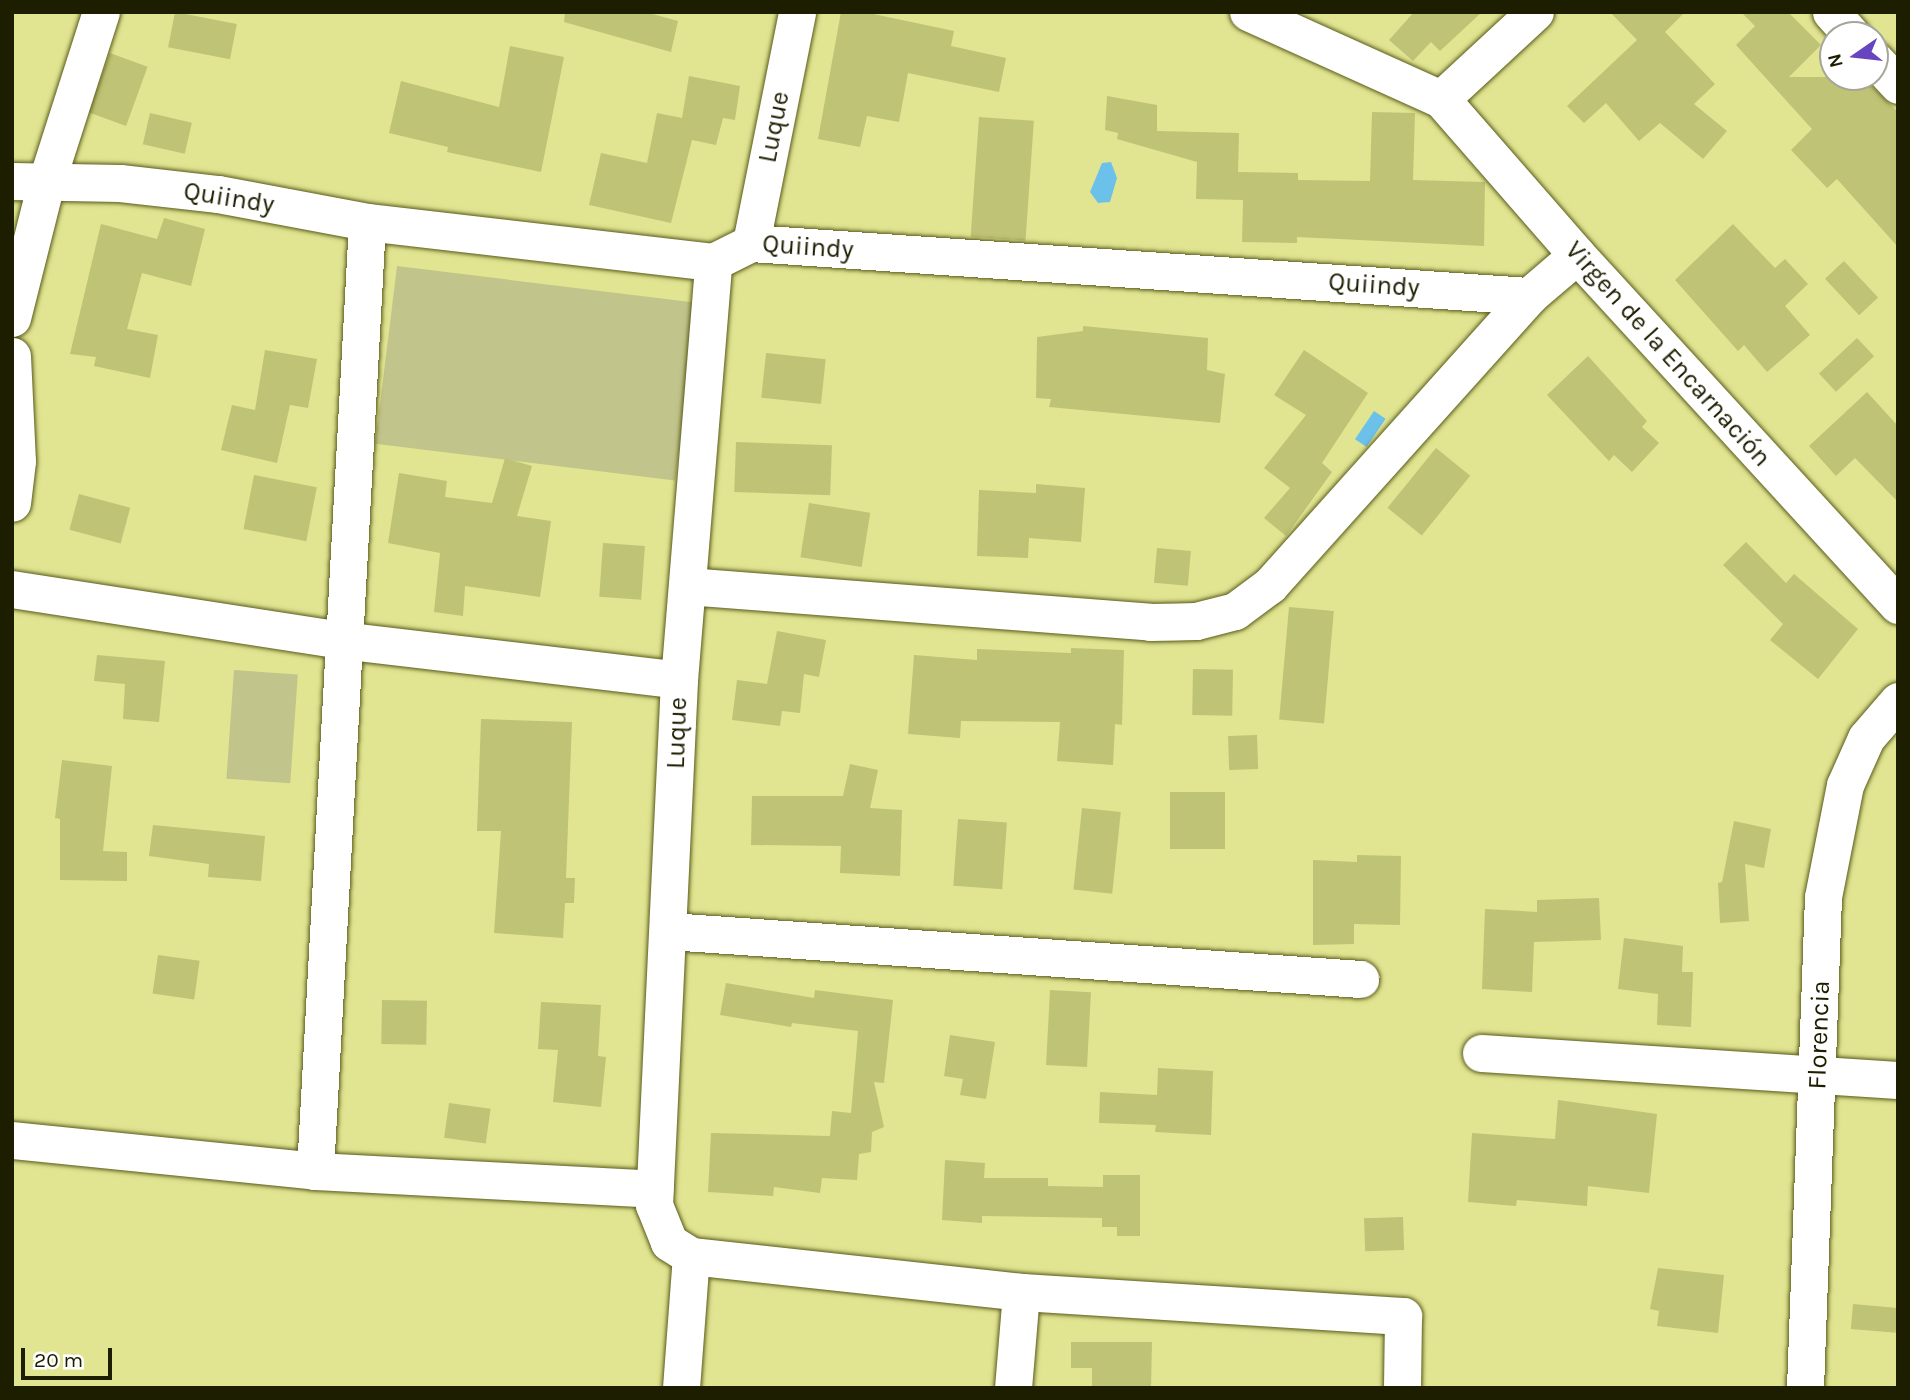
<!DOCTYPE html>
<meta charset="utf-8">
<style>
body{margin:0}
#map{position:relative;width:1910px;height:1400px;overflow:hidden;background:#e1e591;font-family:Karla,sans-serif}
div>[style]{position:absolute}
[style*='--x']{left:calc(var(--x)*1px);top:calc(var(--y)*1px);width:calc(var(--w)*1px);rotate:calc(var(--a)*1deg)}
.green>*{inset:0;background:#c2c58b;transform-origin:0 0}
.water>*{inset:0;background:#6cc1ea;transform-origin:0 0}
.building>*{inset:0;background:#bfc375;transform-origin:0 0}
.roads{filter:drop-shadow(0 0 2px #595b1b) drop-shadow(0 0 2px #595b1b)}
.minor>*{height:37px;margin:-18.5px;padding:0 18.5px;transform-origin:18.5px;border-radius:18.5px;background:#fff}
span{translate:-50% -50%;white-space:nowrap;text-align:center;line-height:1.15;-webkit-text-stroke:7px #fff;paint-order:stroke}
.street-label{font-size:26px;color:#1d1d00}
.frame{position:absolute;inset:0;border:14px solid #1d1d00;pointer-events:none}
.north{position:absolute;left:1819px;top:21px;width:70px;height:70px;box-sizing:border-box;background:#fff;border:2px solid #a5a599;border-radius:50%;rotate:256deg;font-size:19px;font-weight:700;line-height:28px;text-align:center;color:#1d1d00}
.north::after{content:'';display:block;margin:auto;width:24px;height:32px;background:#6745be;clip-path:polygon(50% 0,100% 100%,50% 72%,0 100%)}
.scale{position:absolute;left:21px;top:1348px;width:91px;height:32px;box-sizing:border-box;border:4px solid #1d1d00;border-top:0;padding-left:9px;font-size:21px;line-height:24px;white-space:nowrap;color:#1d1d00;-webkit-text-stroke:5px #fff;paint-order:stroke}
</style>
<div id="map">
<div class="green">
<div style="left:397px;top:266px;width:302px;height:179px;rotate:7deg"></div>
<div style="left:234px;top:670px;width:64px;height:109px;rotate:4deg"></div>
</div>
<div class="water">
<div style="clip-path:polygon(1111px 162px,1117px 178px,1112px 195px,1110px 202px,1098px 203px,1090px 192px,1102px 163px)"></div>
<div style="left:1374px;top:411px;width:14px;height:34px;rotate:34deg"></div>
</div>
<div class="building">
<div style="left:175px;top:12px;width:63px;height:36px;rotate:11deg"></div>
<div style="clip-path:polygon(565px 12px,645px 12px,678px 21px,671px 52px,564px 22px)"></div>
<div style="clip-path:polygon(841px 12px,864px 12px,954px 31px,951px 46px,1006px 58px,999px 92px,908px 73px,899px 122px,867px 116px,860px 147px,818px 139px)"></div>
<div style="clip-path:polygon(1414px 12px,1482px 12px,1440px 51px,1431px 42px,1413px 61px,1389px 40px)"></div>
<div style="clip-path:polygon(1610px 12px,1685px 12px,1665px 32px,1715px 84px,1694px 104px,1727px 131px,1703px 159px,1660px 123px,1639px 141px,1606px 103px,1584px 123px,1567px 106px,1637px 40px)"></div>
<div style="clip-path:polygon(1741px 12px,1788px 12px,1821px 45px,1789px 77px,1862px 77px,1898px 112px,1898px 247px,1837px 179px,1827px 188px,1791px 150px,1812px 129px,1736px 45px,1755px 26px)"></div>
<div style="clip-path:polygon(510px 46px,564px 57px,541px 172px,447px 152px,448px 147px,389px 133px,401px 81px,499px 107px)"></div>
<div style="left:110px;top:53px;width:40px;height:63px;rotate:20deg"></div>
<div style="clip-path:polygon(689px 76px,740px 86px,735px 120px,723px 118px,716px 145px,692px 140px,671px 223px,589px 205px,601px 153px,647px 163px,657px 113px,682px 118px)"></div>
<div style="clip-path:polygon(1107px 96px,1157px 105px,1157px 131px,1239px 133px,1238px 172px,1298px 173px,1298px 180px,1370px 181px,1372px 112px,1415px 113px,1413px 180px,1485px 182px,1484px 246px,1297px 237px,1297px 243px,1242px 242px,1243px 200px,1196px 199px,1197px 162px,1117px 139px,1118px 133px,1105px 130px)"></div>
<div style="left:150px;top:113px;width:43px;height:32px;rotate:13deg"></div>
<div style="left:979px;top:117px;width:55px;height:120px;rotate:4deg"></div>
<div style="clip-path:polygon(164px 218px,205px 229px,191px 286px,142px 273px,127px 329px,158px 335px,150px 378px,94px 366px,96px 357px,70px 354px,101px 224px,157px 239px)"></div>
<div style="clip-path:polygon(1733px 224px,1775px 268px,1785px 259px,1808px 284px,1785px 306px,1810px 335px,1767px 372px,1744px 345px,1738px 351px,1675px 280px)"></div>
<div style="left:1844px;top:261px;width:50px;height:26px;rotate:47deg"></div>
<div style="clip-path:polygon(1083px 326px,1208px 338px,1207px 370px,1225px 374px,1220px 423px,1049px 407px,1051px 399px,1036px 398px,1037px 337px,1083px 331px)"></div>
<div style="left:1857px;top:338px;width:25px;height:52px;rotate:47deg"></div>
<div style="clip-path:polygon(265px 350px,317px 359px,308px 408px,290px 405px,277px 463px,221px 450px,232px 405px,255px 410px)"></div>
<div style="clip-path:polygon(1304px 350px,1368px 393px,1322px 463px,1332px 472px,1286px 536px,1264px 518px,1290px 488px,1264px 468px,1306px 415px,1274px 395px)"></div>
<div style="left:766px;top:353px;width:60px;height:45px;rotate:6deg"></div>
<div style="clip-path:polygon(1588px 356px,1647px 421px,1642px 427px,1659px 443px,1632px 472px,1614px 455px,1609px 461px,1547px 395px)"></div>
<div style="clip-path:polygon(1867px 392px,1898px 426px,1898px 502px,1855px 458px,1836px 476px,1809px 446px)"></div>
<div style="left:736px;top:442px;width:96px;height:50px;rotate:2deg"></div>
<div style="left:1436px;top:448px;width:44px;height:77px;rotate:39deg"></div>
<div style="clip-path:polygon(505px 458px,532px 466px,517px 516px,551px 521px,540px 597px,465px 586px,463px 616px,434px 612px,440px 553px,388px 543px,399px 473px,447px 481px,445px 497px,492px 503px)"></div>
<div style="left:254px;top:475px;width:64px;height:55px;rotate:11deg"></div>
<div style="clip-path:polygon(1036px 484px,1085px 488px,1081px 542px,1029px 538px,1028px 558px,977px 556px,979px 490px,1036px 493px)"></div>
<div style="left:79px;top:494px;width:53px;height:37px;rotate:15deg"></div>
<div style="left:809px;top:503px;width:62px;height:55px;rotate:9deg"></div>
<div style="clip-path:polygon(1746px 542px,1786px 583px,1794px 574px,1858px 629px,1818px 679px,1770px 640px,1783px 624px,1723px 565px)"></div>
<div style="left:603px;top:543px;width:42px;height:54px;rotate:4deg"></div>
<div style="left:1157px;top:548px;width:34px;height:35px;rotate:5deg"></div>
<div style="left:1289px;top:607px;width:45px;height:113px;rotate:5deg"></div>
<div style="clip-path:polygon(777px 631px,826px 640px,819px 677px,804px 674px,800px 713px,782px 711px,780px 726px,732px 720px,737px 680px,767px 684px)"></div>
<div style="clip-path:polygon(1071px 648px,1124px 650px,1122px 725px,1115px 724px,1113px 765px,1057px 761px,1060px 722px,961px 721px,960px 738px,908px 734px,914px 655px,977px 660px,977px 649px,1071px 653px)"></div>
<div style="clip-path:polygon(97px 655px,165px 661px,159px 722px,123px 719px,125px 684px,94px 681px)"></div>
<div style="left:1193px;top:669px;width:40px;height:46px;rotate:1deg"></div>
<div style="clip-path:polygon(481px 719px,572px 722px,566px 878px,575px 878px,574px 903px,565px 903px,563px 938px,494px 933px,501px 831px,477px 831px)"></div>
<div style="left:1257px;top:735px;width:34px;height:29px;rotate:88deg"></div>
<div style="clip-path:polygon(62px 760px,112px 766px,103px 851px,127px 852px,127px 881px,60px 880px,60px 819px,55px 818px)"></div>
<div style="clip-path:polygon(850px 764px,878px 770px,870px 808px,902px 810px,900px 876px,840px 873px,841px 846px,751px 845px,752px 796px,843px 796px)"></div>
<div style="left:1170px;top:792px;width:55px;height:57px"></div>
<div style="left:1082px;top:808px;width:39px;height:82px;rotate:6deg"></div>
<div style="left:958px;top:819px;width:49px;height:67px;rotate:4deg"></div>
<div style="clip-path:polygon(1734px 821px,1771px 829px,1764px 868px,1745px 864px,1749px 921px,1720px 923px,1718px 883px,1722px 882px)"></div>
<div style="clip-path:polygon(153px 825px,265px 836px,261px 881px,208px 877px,209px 864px,149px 856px)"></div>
<div style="clip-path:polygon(1357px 855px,1401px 856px,1400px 925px,1354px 924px,1354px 944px,1313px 945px,1313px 860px,1357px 862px)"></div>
<div style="clip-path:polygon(1599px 898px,1601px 940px,1534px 942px,1532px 992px,1482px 989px,1485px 909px,1537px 912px,1537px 900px)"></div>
<div style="clip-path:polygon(1624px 938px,1683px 946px,1682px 972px,1693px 972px,1691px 1027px,1657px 1025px,1658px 994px,1618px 989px)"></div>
<div style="left:158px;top:955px;width:42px;height:39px;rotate:8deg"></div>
<div style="clip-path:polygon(726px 983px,814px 998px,815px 990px,893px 1000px,884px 1083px,874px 1082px,884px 1127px,872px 1132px,871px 1152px,859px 1154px,857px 1180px,822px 1178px,820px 1193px,774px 1187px,773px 1196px,708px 1192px,711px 1133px,830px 1136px,832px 1111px,851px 1113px,856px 1056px,858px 1031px,792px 1023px,791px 1027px,720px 1015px)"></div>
<div style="left:1050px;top:990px;width:41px;height:75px;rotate:3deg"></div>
<div style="left:382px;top:1000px;width:45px;height:44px;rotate:1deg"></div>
<div style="clip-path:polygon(541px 1002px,601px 1005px,598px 1056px,606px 1057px,601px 1107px,553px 1102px,558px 1050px,538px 1049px)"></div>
<div style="clip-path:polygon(950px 1035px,995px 1042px,986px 1099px,960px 1095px,963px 1079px,944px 1076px)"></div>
<div style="clip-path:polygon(1158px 1068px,1213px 1071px,1211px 1135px,1155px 1132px,1156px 1125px,1099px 1123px,1100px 1092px,1157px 1095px)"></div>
<div style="clip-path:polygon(1558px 1100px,1657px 1114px,1649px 1193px,1588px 1186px,1587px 1206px,1517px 1200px,1516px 1206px,1468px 1202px,1472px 1133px,1555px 1139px)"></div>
<div style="left:449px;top:1103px;width:42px;height:35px;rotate:8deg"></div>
<div style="clip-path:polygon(945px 1160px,985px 1163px,984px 1178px,1048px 1178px,1048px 1186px,1103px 1187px,1103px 1175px,1140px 1175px,1140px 1236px,1117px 1236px,1117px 1227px,1102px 1227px,1102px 1218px,982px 1216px,982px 1223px,942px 1220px)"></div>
<div style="left:1403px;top:1217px;width:33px;height:39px;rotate:88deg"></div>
<div style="clip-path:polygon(1658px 1268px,1724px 1275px,1718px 1333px,1657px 1326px,1659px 1311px,1650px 1309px)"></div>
<div style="left:1853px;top:1304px;width:45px;height:25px;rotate:5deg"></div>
<div style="clip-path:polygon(1071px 1342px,1152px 1342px,1151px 1388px,1092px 1388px,1092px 1368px,1071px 1368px)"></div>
</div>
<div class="roads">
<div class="minor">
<div style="--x:1248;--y:12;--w:212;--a:24.3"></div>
<div style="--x:1441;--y:99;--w:207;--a:48.9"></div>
<div style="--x:1577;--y:255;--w:475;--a:47.5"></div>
<div style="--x:1831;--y:12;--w:31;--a:48"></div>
<div style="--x:1875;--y:60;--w:34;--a:47"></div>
<div style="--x:1441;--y:99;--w:128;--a:-42.8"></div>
<div style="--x:12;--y:181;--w:108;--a:1.1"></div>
<div style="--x:120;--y:183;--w:99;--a:6.4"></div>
<div style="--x:218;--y:194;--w:152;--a:10.6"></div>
<div style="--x:367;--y:222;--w:348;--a:6.6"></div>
<div style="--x:713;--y:262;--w:42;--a:-26.6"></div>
<div style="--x:751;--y:243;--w:780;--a:3.9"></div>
<div style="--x:751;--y:243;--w:236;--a:-78.7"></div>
<div style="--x:12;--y:318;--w:139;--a:-75.9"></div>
<div style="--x:46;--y:183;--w:180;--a:-72.2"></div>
<div style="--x:12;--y:356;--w:105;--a:87.3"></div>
<div style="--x:17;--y:461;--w:42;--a:96.8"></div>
<div style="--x:687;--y:586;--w:464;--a:4.4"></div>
<div style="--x:1150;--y:622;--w:46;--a:-1.2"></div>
<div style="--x:1196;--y:621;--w:40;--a:-14.4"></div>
<div style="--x:1235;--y:611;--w:44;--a:-36.6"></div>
<div style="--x:1270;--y:585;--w:388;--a:-48.1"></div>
<div style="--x:1529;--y:296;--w:63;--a:-40.5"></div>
<div style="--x:12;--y:589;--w:333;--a:8.8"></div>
<div style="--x:341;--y:640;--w:340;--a:6.7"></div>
<div style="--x:669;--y:931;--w:693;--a:3.97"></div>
<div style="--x:1481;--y:1053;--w:418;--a:3.7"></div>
<div style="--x:12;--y:1140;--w:305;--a:5.8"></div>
<div style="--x:315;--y:1171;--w:340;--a:3"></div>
<div style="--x:315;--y:1171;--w:950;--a:-86.86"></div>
<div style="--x:691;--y:1256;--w:332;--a:6.2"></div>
<div style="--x:1021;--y:1292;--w:383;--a:3.6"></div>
<div style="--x:1403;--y:1316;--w:72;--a:90.8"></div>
<div style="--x:681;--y:1388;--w:132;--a:-85.7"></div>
<div style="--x:691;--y:1256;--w:26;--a:-148"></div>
<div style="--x:669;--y:1242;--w:40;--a:-112"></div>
<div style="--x:654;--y:1205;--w:526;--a:-87.27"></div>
<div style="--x:679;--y:680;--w:419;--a:-85.3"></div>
<div style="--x:1013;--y:1388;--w:96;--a:-85.2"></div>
<div style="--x:1805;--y:1388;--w:491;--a:-87.9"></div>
<div style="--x:1823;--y:897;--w:114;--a:-78.9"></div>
<div style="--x:1845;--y:785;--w:51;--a:-65.9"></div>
<div style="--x:1866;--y:738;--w:49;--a:-49.1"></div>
</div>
</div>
<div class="street-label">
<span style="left:774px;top:127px;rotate:-79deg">Luque</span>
<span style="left:229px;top:198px;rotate:9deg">Quiindy</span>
<span style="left:808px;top:247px;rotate:4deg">Quiindy</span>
<span style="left:1374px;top:285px;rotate:4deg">Quiindy</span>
<span style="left:1668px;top:354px;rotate:48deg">Virgen de la Encarnación</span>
<span style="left:677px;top:733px;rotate:-88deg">Luque</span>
<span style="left:1819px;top:1035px;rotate:-88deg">Florencia</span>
</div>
<div class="frame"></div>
<div class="north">N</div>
<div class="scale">20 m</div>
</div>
